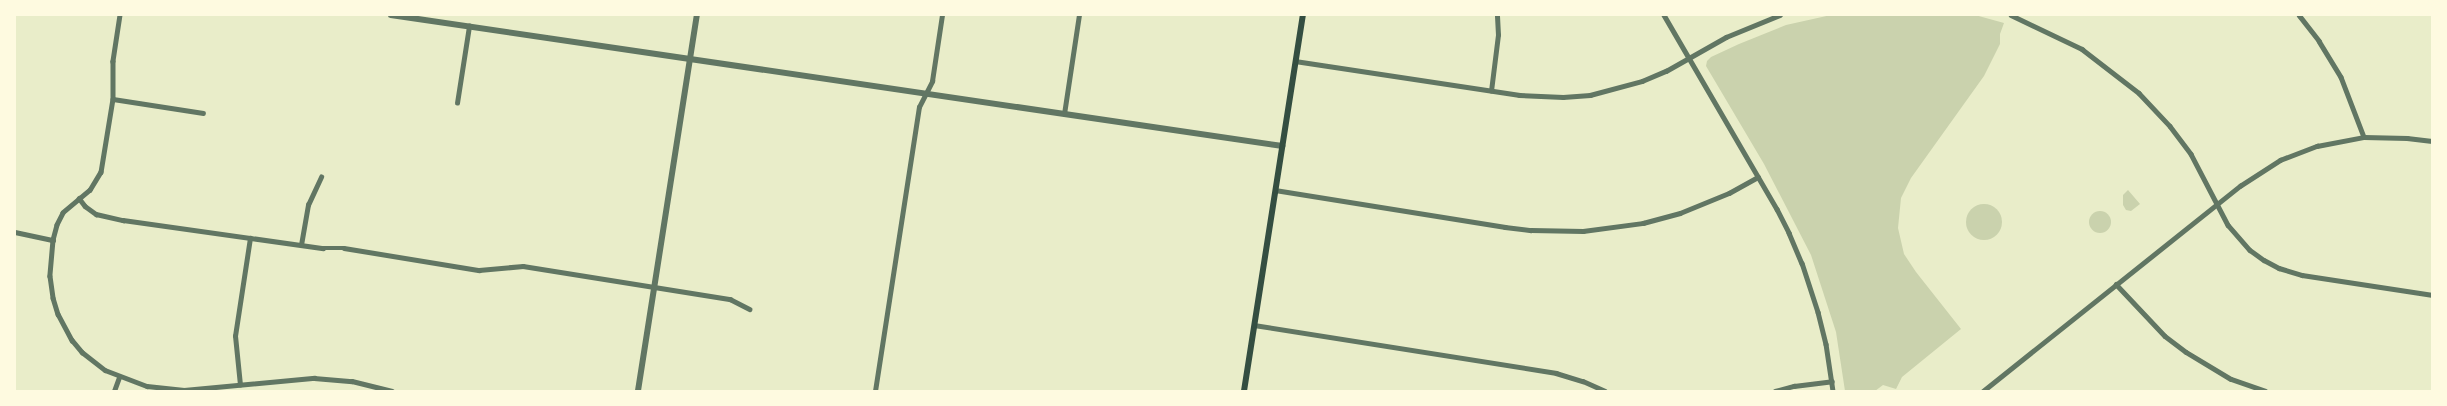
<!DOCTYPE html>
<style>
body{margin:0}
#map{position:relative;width:2447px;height:406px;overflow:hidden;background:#e9edc9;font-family:"Times New Roman",serif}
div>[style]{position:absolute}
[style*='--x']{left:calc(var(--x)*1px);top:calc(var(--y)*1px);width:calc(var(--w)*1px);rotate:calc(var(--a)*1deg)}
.green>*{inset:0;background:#cad2ad}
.round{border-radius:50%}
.minor>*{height:4.5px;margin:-2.25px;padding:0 2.25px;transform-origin:2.25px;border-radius:2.25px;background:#617663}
.tertiary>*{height:5.5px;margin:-2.75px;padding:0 2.75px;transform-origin:2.75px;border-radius:2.75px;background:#617663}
.secondary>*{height:6px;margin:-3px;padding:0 3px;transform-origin:3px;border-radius:3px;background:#344e41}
span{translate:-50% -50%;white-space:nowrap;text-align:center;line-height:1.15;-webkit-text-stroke:5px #fefae0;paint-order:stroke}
.frame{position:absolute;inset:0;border:16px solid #fefae0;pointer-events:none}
</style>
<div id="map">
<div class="green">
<div style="clip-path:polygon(1831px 15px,1975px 15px,2004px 23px,2000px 34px,2000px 44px,1984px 76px,1911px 178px,1901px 198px,1898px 228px,1904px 254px,1916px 272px,1961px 329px,1902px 377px,1896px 389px,1883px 385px,1875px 391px,1845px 391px,1836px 332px,1811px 255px,1764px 164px,1706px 66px,1707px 61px,1711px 57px,1739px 44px,1786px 25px)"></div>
<div style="clip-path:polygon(2128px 190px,2140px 204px,2131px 211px,2126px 210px,2123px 205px,2123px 195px)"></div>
<div class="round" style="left:1966px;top:204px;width:36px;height:36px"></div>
<div class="round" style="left:2089px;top:211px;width:22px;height:22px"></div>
</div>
<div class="minor">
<div style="--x:120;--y:15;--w:47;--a:98.7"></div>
<div style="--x:113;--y:61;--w:38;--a:90"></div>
<div style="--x:113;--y:99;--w:74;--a:99.3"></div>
<div style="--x:101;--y:172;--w:21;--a:121"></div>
<div style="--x:90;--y:190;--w:35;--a:140"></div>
<div style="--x:63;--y:213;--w:13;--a:117"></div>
<div style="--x:57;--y:225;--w:16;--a:105"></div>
<div style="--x:53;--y:240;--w:36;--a:95"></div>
<div style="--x:50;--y:276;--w:22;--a:82"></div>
<div style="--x:53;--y:298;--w:17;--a:73"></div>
<div style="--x:58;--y:314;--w:30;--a:62"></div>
<div style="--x:72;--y:340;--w:16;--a:50"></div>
<div style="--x:82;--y:352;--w:29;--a:38"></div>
<div style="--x:105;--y:370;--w:45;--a:20.9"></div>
<div style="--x:147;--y:386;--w:37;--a:6"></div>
<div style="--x:184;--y:390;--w:131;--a:-5.3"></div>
<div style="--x:314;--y:378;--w:38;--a:5"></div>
<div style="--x:352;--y:381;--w:41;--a:14"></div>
<div style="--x:1664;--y:15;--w:225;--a:59.8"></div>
<div style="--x:1777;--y:209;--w:27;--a:63"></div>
<div style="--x:1789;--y:233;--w:33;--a:67"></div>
<div style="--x:1802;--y:263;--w:52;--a:71.9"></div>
<div style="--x:1818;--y:312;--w:33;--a:76"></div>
<div style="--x:1826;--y:344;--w:48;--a:81.5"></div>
<div style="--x:2011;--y:15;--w:79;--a:25.6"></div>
<div style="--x:2082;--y:49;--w:72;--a:37.7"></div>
<div style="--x:2139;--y:93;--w:45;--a:46.8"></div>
<div style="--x:2170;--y:126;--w:35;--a:53"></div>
<div style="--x:2191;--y:154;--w:80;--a:62.5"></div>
<div style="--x:2228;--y:225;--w:33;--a:49"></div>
<div style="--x:2250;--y:250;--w:17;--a:36"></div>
<div style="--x:2264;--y:260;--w:17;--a:28"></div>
<div style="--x:2279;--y:268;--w:24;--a:17"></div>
<div style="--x:2302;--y:275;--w:132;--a:8.7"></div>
<div style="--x:2299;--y:15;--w:33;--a:52"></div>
<div style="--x:2319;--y:41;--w:42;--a:58.6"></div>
<div style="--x:2341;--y:77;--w:64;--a:69"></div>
<div style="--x:1295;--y:61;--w:227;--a:8.6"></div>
<div style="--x:1519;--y:95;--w:44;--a:2.6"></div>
<div style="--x:1563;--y:97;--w:27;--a:-4"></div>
<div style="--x:1590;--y:95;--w:54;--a:-15.1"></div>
<div style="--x:1642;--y:81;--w:26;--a:-23"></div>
<div style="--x:1666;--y:71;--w:69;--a:-29.5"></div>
<div style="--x:1726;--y:37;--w:58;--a:-22.2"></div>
<div style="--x:1491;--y:91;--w:56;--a:-82.9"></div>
<div style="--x:1498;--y:35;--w:20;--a:-93"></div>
<div style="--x:113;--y:99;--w:91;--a:8.8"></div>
<div style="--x:457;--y:103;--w:78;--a:-81.1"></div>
<div style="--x:1064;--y:114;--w:100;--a:-81.4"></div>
<div style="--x:1275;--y:190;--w:233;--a:9.1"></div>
<div style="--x:1505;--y:227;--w:26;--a:7"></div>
<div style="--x:1531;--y:230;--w:52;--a:1.1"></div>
<div style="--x:1583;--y:231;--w:61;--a:-7.6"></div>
<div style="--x:1643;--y:223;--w:38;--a:-15"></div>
<div style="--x:1680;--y:213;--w:53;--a:-22.2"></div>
<div style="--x:1729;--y:193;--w:33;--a:-29"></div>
<div style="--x:79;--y:198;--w:10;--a:53"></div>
<div style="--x:85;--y:206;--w:14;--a:36"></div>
<div style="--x:96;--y:214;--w:28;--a:13"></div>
<div style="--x:123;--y:220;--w:202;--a:8"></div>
<div style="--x:323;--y:248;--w:21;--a:0"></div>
<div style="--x:344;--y:248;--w:137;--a:9.3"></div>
<div style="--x:479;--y:270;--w:44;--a:-5.2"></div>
<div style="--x:523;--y:266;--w:210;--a:9.1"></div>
<div style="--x:730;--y:299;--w:22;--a:27"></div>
<div style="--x:15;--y:232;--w:39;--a:12"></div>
<div style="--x:301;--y:245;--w:41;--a:-80.1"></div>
<div style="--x:308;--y:205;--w:31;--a:-65"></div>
<div style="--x:2116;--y:284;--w:71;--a:46.7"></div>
<div style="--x:2165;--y:336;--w:26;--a:37"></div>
<div style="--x:2186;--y:352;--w:52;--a:31"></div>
<div style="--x:2231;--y:379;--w:36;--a:19"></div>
<div style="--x:1254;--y:325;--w:306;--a:9"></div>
<div style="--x:1556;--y:373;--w:28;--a:17"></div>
<div style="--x:1583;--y:381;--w:24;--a:24"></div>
<div style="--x:240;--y:385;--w:49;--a:-95.8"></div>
<div style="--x:235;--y:336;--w:99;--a:-81.3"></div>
<div style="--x:114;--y:391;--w:15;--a:-70"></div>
<div style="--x:875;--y:391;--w:287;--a:-81.2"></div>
<div style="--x:919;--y:107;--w:29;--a:-63"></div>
<div style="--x:932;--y:81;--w:67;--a:-81.4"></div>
<div style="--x:1775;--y:391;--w:20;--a:-15"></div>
<div style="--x:1794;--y:386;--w:38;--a:-7"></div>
<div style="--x:1983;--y:391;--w:329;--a:-38.6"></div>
<div style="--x:2240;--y:186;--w:48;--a:-33"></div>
<div style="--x:2280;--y:160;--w:40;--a:-21"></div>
<div style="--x:2317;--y:146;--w:48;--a:-10.8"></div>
<div style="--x:2364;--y:137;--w:43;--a:1.3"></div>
<div style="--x:2407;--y:138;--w:25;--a:7"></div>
</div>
<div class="tertiary">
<div style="--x:391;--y:15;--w:901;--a:8.36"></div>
<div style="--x:638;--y:391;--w:381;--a:-81.1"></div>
</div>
<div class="secondary">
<div style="--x:1244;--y:391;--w:381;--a:-81.1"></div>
</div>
<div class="frame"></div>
</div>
